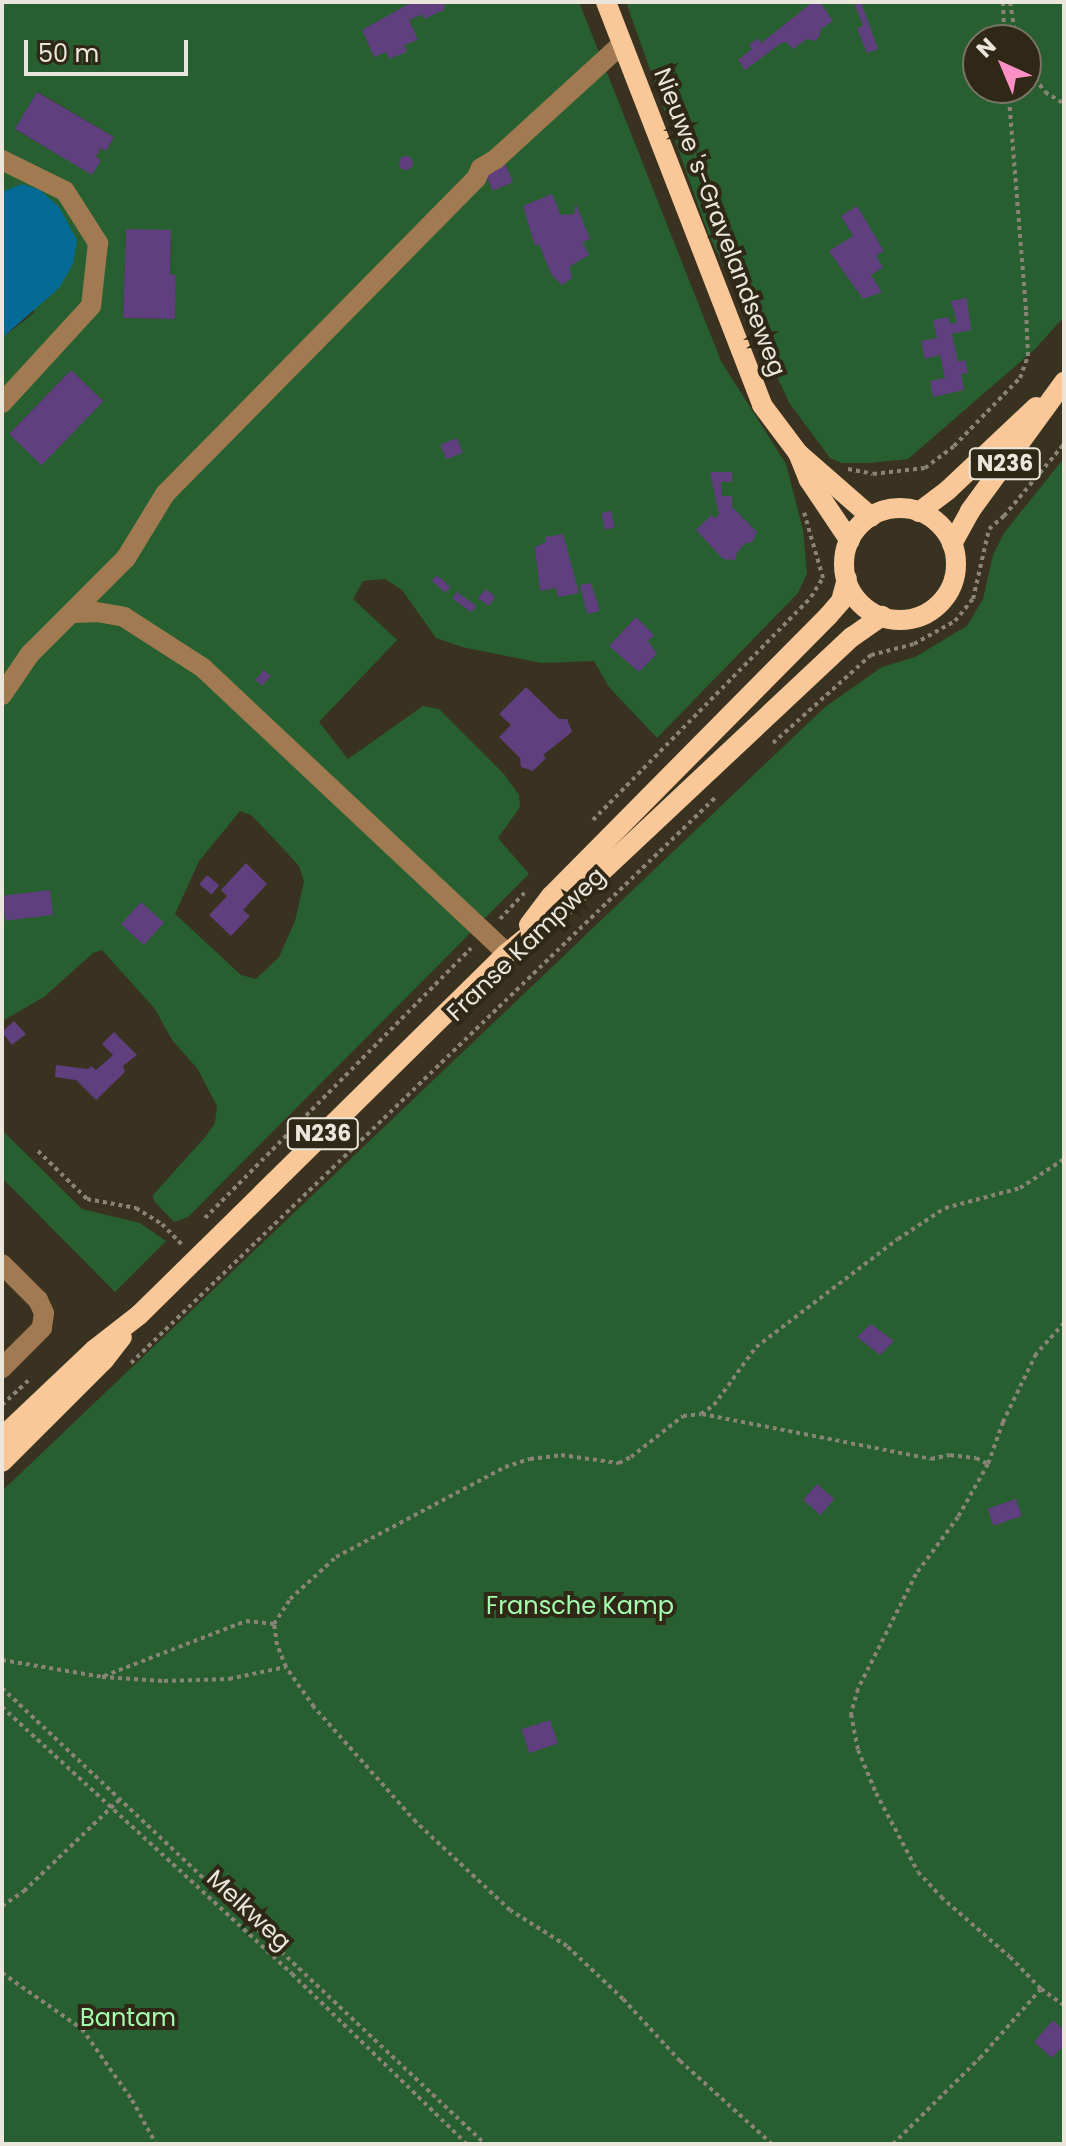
<!DOCTYPE html>
<style>
body{margin:0}
#map{position:relative;width:1066px;height:2146px;overflow:hidden;background:#393220;font-family:Poppins,sans-serif}
div>[style]{position:absolute}
[style*='--x']{left:calc(var(--x)*1px);top:calc(var(--y)*1px);width:calc(var(--w)*1px);rotate:calc(var(--a)*1deg)}
.green>*{inset:0;background:#275f30}
.water>*{inset:0;background:#046b96}
.building>*{inset:0;background:#5f3f7e;transform-origin:0 0}
.round{border-radius:50%}
.path>*{height:4px;margin-top:-2px;transform-origin:0;background:repeating-linear-gradient(90deg,#8a8476 0 4px,transparent 0 8px)}
.minor>*{height:20px;margin:-10px;padding:0 10px;transform-origin:10px;border-radius:10px;background:#a27a52}
.major>*{height:20px;margin:-10px;padding:0 10px;transform-origin:10px;border-radius:10px;background:#fac898}
.major>.ring{margin:-10px;padding:0;box-sizing:content-box;background:none;border:20px solid #fac898;border-radius:50%}
span{translate:-50% -50%;white-space:nowrap;text-align:center;line-height:1.15;-webkit-text-stroke:8px #2f2817;paint-order:stroke}
.shield-label span{padding:2px 6px;background:#2f2817;border:2px solid;border-radius:6px;-webkit-text-stroke-width:0}
.shield-label{font-size:22px;color:#ebe6dc;font-weight:700}
.street-label{font-size:24px;color:#ebe6dc}
.park-label{font-size:24px;color:#a5fdaf}
.frame{position:absolute;inset:0;border:4px solid #ebe6dc;pointer-events:none}
.north{position:absolute;left:962px;top:24px;width:80px;height:80px;box-sizing:border-box;background:#2f2817;border:2px solid #7a7466;border-radius:50%;rotate:316deg;font-size:22px;font-weight:700;line-height:32px;text-align:center;color:#ebe6dc}
.north::after{content:'';display:block;margin:auto;width:28px;height:36px;background:#fc8fc3;clip-path:polygon(50% 0,100% 100%,50% 72%,0 100%)}
.scale{position:absolute;left:24px;top:40px;width:164px;height:36px;box-sizing:border-box;border:4px solid #ebe6dc;border-top:0;padding-left:10px;font-size:24px;line-height:28px;white-space:nowrap;color:#ebe6dc;-webkit-text-stroke:6px #2f2817;paint-order:stroke}
</style>
<div id="map">
<div class="green">
<div style="clip-path:polygon(evenodd,2px 2px,579px 2px,721px 361px,786px 464px,803px 530px,807px 573px,798px 593px,657px 738px,609px 687px,594px 661px,541px 663px,462px 647px,436px 638px,402px 590px,385px 579px,363px 581px,353px 599px,397px 640px,319px 722px,348px 759px,423px 706px,439px 709px,504px 774px,519px 795px,520px 807px,498px 838px,529px 874px,188px 1217px,174px 1222px,154px 1201px,153px 1195px,206px 1136px,215px 1123px,217px 1106px,197px 1068px,172px 1040px,155px 1009px,102px 950px,93px 953px,44px 997px,2px 1021px,2px 338px,34px 313px,22px 184px,2px 192px,2px 2px,38px 92px,114px 137px,106px 151px,101px 148px,96px 157px,101px 160px,92px 174px,16px 130px,38px 92px,2px 2px,126px 230px,171px 230px,170px 275px,176px 276px,174px 319px,123px 318px,126px 230px,2px 2px,71px 370px,103px 401px,41px 464px,10px 433px,71px 370px,2px 2px,240px 811px,251px 815px,278px 843px,299px 866px,304px 881px,295px 921px,279px 957px,256px 979px,241px 975px,175px 914px,199px 861px,240px 811px)"></div>
<div style="clip-path:polygon(evenodd,626px 2px,1064px 2px,1064px 317px,1035px 349px,908px 459px,869px 463px,842px 463px,830px 458px,790px 404px,708px 233px,626px 2px,978px 40px,1026px 40px,1026px 88px,978px 88px,978px 40px)"></div>
<div style="clip-path:polygon(1064px 458px,1064px 2144px,2px 2144px,2px 1491px,825px 707px,882px 667px,915px 657px,967px 626px,983px 599px,993px 555px,1004px 533px)"></div>
<div style="clip-path:polygon(2px 1130px,82px 1209px,140px 1223px,166px 1241px,115px 1292px,2px 1178px)"></div>
</div>
<div class="water">
<div style="clip-path:polygon(22px 184px,40px 190px,59px 207px,77px 240px,73px 264px,59px 288px,2px 338px,2px 192px)"></div>
</div>
<div class="building">
<div style="clip-path:polygon(412px 2px,445px 2px,444px 10px,424px 19px,423px 14px,409px 20px,418px 40px,404px 45px,407px 52px,389px 59px,386px 52px,374px 57px,362px 30px)"></div>
<div style="clip-path:polygon(813px 2px,820px 2px,833px 21px,821px 29px,819px 37px,815px 41px,807px 39px,793px 49px,786px 42px,780px 44px,745px 70px,738px 60px,752px 49px,749px 45px,758px 38px,761px 43px)"></div>
<div style="clip-path:polygon(861px 2px,878px 49px,867px 53px,857px 28px,863px 26px,855px 5px)"></div>
<div style="clip-path:polygon(37px 92px,114px 137px,106px 151px,101px 148px,96px 157px,101px 160px,92px 175px,15px 129px)"></div>
<div class="round" style="left:399px;top:156px;width:14px;height:14px"></div>
<div style="left:504px;top:161px;width:23px;height:22px;rotate:67deg"></div>
<div style="clip-path:polygon(552px 194px,561px 215px,574px 214px,576px 204px,590px 239px,583px 242px,589px 255px,569px 267px,572px 278px,562px 285px,551px 274px,539px 244px,535px 246px,523px 206px)"></div>
<div style="clip-path:polygon(857px 206px,884px 251px,876px 256px,883px 267px,871px 275px,882px 292px,863px 299px,829px 251px,853px 236px,841px 216px)"></div>
<div style="clip-path:polygon(126px 229px,171px 230px,170px 275px,176px 275px,175px 319px,123px 318px)"></div>
<div style="clip-path:polygon(967px 298px,971px 330px,952px 334px,958px 362px,965px 360px,968px 373px,961px 374px,964px 390px,933px 397px,930px 381px,945px 378px,940px 355px,925px 359px,921px 341px,937px 338px,933px 320px,948px 317px,950px 324px,957px 322px,951px 301px)"></div>
<div style="left:71px;top:370px;width:45px;height:89px;rotate:44deg"></div>
<div style="left:457px;top:438px;width:16px;height:18px;rotate:68deg"></div>
<div style="clip-path:polygon(710px 472px,732px 472px,732px 482px,721px 482px,722px 496px,732px 496px,732px 507px,757px 532px,752px 543px,747px 542px,737px 552px,735px 560px,723px 559px,696px 530px,711px 515px,715px 518px,719px 515px)"></div>
<div style="left:611px;top:511px;width:17px;height:10px;rotate:77deg"></div>
<div style="clip-path:polygon(563px 534px,579px 593px,558px 597px,556px 588px,540px 591px,535px 547px,546px 542px,545px 537px)"></div>
<div style="left:437px;top:575px;width:18px;height:8px;rotate:41deg"></div>
<div style="clip-path:polygon(591px 583px,600px 611px,587px 614px,580px 585px)"></div>
<div style="clip-path:polygon(486px 589px,495px 597px,489px 606px,478px 598px)"></div>
<div style="left:457px;top:592px;width:24px;height:8px;rotate:36deg"></div>
<div style="clip-path:polygon(636px 617px,654px 635px,648px 641px,657px 654px,639px 672px,609px 646px)"></div>
<div style="left:264px;top:670px;width:9px;height:13px;rotate:41deg"></div>
<div style="clip-path:polygon(526px 687px,559px 719px,567px 719px,572px 732px,543px 755px,546px 758px,533px 771px,521px 767px,520px 758px,499px 737px,511px 725px,499px 714px)"></div>
<div style="clip-path:polygon(246px 863px,267px 884px,243px 910px,250px 916px,231px 936px,209px 915px,227px 896px,221px 890px)"></div>
<div style="left:207px;top:875px;width:16px;height:12px;rotate:40deg"></div>
<div style="left:50px;top:890px;width:25px;height:48px;rotate:83deg"></div>
<div style="left:141px;top:902px;width:31px;height:30px;rotate:42deg"></div>
<div style="clip-path:polygon(14px 1021px,26px 1034px,12px 1045px,2px 1032px)"></div>
<div style="clip-path:polygon(114px 1032px,137px 1055px,123px 1066px,125px 1072px,96px 1100px,76px 1080px,55px 1077px,56px 1065px,88px 1069px,91px 1066px,96px 1070px,113px 1055px,102px 1044px)"></div>
<div style="clip-path:polygon(871px 1324px,894px 1341px,880px 1355px,857px 1337px)"></div>
<div style="left:817px;top:1484px;width:23px;height:21px;rotate:41deg"></div>
<div style="left:1016px;top:1499px;width:18px;height:30px;rotate:71deg"></div>
<div style="left:550px;top:1720px;width:25px;height:30px;rotate:72deg"></div>
<div style="clip-path:polygon(1053px 2020px,1064px 2030px,1064px 2045px,1052px 2058px,1034px 2042px)"></div>
</div>
<div class="path">
<div style="--x:1003;--y:2;--w:38;--a:88"></div>
<div style="--x:1010;--y:2;--w:38;--a:81"></div>
<div style="--x:1026;--y:65;--w:33;--a:55"></div>
<div style="--x:1045;--y:92;--w:22;--a:32"></div>
<div style="--x:848;--y:469;--w:25;--a:11"></div>
<div style="--x:873;--y:474;--w:52;--a:-6.6"></div>
<div style="--x:925;--y:468;--w:36;--a:-37"></div>
<div style="--x:954;--y:446;--w:95;--a:-45.9"></div>
<div style="--x:1020;--y:378;--w:23;--a:-70"></div>
<div style="--x:1028;--y:356;--w:46;--a:-92.5"></div>
<div style="--x:1026;--y:310;--w:223;--a:-94.6"></div>
<div style="--x:773;--y:743;--w:132;--a:-41.9"></div>
<div style="--x:871;--y:655;--w:44;--a:-14.3"></div>
<div style="--x:914;--y:644;--w:47;--a:-29.3"></div>
<div style="--x:955;--y:621;--w:28;--a:-51"></div>
<div style="--x:973;--y:599;--w:72;--a:-77.1"></div>
<div style="--x:989;--y:529;--w:20;--a:-41"></div>
<div style="--x:1004;--y:516;--w:94;--a:-50.2"></div>
<div style="--x:593;--y:820;--w:312;--a:-45.6"></div>
<div style="--x:811;--y:597;--w:22;--a:-58"></div>
<div style="--x:823;--y:578;--w:69;--a:-106.1"></div>
<div style="--x:500;--y:919;--w:40;--a:-47"></div>
<div style="--x:38;--y:1151;--w:69;--a:44.4"></div>
<div style="--x:87;--y:1199;--w:50;--a:10.4"></div>
<div style="--x:136;--y:1208;--w:31;--a:32"></div>
<div style="--x:162;--y:1224;--w:28;--a:46"></div>
<div style="--x:205;--y:1218;--w:379;--a:-45.4"></div>
<div style="--x:1064;--y:1323;--w:42;--a:132.1"></div>
<div style="--x:1036;--y:1354;--w:76;--a:115.9"></div>
<div style="--x:1003;--y:1422;--w:45;--a:109.7"></div>
<div style="--x:988;--y:1464;--w:61;--a:119.5"></div>
<div style="--x:958;--y:1517;--w:71;--a:126.4"></div>
<div style="--x:916;--y:1574;--w:129;--a:116.8"></div>
<div style="--x:858;--y:1689;--w:26;--a:106"></div>
<div style="--x:851;--y:1714;--w:37;--a:79"></div>
<div style="--x:858;--y:1750;--w:47;--a:67.3"></div>
<div style="--x:876;--y:1793;--w:89;--a:62"></div>
<div style="--x:918;--y:1872;--w:34;--a:47"></div>
<div style="--x:941;--y:1897;--w:91;--a:41"></div>
<div style="--x:1010;--y:1957;--w:45;--a:45.9"></div>
<div style="--x:1041;--y:1989;--w:28;--a:35"></div>
<div style="--x:131;--y:1363;--w:815;--a:-44.06"></div>
<div style="--x:2;--y:1405;--w:40;--a:-43"></div>
<div style="--x:702;--y:1414;--w:233;--a:11.1"></div>
<div style="--x:931;--y:1459;--w:19;--a:-12"></div>
<div style="--x:950;--y:1455;--w:26;--a:7"></div>
<div style="--x:976;--y:1458;--w:13;--a:27"></div>
<div style="--x:2;--y:1660;--w:101;--a:9.6"></div>
<div style="--x:102;--y:1677;--w:62;--a:3.7"></div>
<div style="--x:164;--y:1681;--w:65;--a:-1.8"></div>
<div style="--x:229;--y:1679;--w:58;--a:-11.9"></div>
<div style="--x:104;--y:1676;--w:152;--a:-21.2"></div>
<div style="--x:246;--y:1621;--w:28;--a:6"></div>
<div style="--x:2;--y:1688;--w:664;--a:43.35"></div>
<div style="--x:2;--y:1707;--w:394;--a:42.6"></div>
<div style="--x:292;--y:1974;--w:244;--a:44.2"></div>
<div style="--x:2;--y:1906;--w:27;--a:-34"></div>
<div style="--x:24;--y:1891;--w:133;--a:-43.8"></div>
<div style="--x:2;--y:1973;--w:98;--a:35"></div>
<div style="--x:82;--y:2029;--w:87;--a:54.8"></div>
<div style="--x:132;--y:2100;--w:50;--a:61.4"></div>
<div style="--x:772;--y:2144;--w:124;--a:-137.9"></div>
<div style="--x:680;--y:2061;--w:84;--a:-132.6"></div>
<div style="--x:623;--y:1999;--w:77;--a:-136.6"></div>
<div style="--x:567;--y:1946;--w:67;--a:-147.7"></div>
<div style="--x:510;--y:1910;--w:129;--a:-136.9"></div>
<div style="--x:416;--y:1822;--w:154;--a:-131.6"></div>
<div style="--x:314;--y:1707;--w:49;--a:-125"></div>
<div style="--x:286;--y:1667;--w:24;--a:-112"></div>
<div style="--x:277;--y:1645;--w:21;--a:-98"></div>
<div style="--x:274;--y:1624;--w:30;--a:-57"></div>
<div style="--x:290;--y:1599;--w:62;--a:-42.4"></div>
<div style="--x:336;--y:1557;--w:191;--a:-28"></div>
<div style="--x:505;--y:1467;--w:26;--a:-18"></div>
<div style="--x:530;--y:1459;--w:31;--a:-7"></div>
<div style="--x:561;--y:1455;--w:59;--a:7.9"></div>
<div style="--x:619;--y:1463;--w:13;--a:-27"></div>
<div style="--x:631;--y:1457;--w:66;--a:-38.3"></div>
<div style="--x:683;--y:1416;--w:18;--a:-6"></div>
<div style="--x:701;--y:1414;--w:16;--a:-35"></div>
<div style="--x:714;--y:1405;--w:72;--a:-54.1"></div>
<div style="--x:756;--y:1347;--w:178;--a:-37.3"></div>
<div style="--x:898;--y:1239;--w:56;--a:-33.4"></div>
<div style="--x:945;--y:1208;--w:78;--a:-14.9"></div>
<div style="--x:1020;--y:1188;--w:53;--a:-33.4"></div>
<div style="--x:893;--y:2144;--w:122;--a:-44.7"></div>
<div style="--x:980;--y:2058;--w:91;--a:-48.6"></div>
</div>
<div class="minor">
<div style="--x:2;--y:160;--w:70;--a:26.2"></div>
<div style="--x:65;--y:191;--w:62;--a:57.6"></div>
<div style="--x:98;--y:243;--w:63;--a:96.3"></div>
<div style="--x:91;--y:306;--w:132;--a:132.5"></div>
<div style="--x:74;--y:613;--w:23;--a:-2"></div>
<div style="--x:97;--y:612;--w:27;--a:10"></div>
<div style="--x:124;--y:617;--w:94;--a:32.8"></div>
<div style="--x:203;--y:668;--w:417;--a:43.2"></div>
<div style="--x:2;--y:695;--w:50;--a:-55.7"></div>
<div style="--x:30;--y:654;--w:136;--a:-45"></div>
<div style="--x:126;--y:558;--w:75;--a:-58.6"></div>
<div style="--x:165;--y:494;--w:443;--a:-45.4"></div>
<div style="--x:476;--y:179;--w:12;--a:-66"></div>
<div style="--x:481;--y:168;--w:17;--a:-31"></div>
<div style="--x:496;--y:159;--w:171;--a:-42.4"></div>
<div style="--x:2;--y:1264;--w:51;--a:45"></div>
<div style="--x:38;--y:1300;--w:14;--a:65"></div>
<div style="--x:44;--y:1313;--w:15;--a:98"></div>
<div style="--x:42;--y:1328;--w:57;--a:135"></div>
</div>
<div class="major">
<div style="--x:606;--y:2;--w:432;--a:68.8"></div>
<div style="--x:762;--y:405;--w:60;--a:53.1"></div>
<div style="--x:798;--y:453;--w:97;--a:41.2"></div>
<div style="--x:798;--y:453;--w:29;--a:68"></div>
<div style="--x:809;--y:480;--w:73;--a:56.1"></div>
<div class="ring" style="left:844px;top:508px;width:92px;height:92px"></div>
<div style="--x:919;--y:512;--w:36;--a:-37"></div>
<div style="--x:948;--y:490;--w:121;--a:-43.3"></div>
<div style="--x:952;--y:544;--w:38;--a:-61"></div>
<div style="--x:970;--y:511;--w:160;--a:-53.9"></div>
<div style="--x:529;--y:925;--w:36;--a:-53"></div>
<div style="--x:551;--y:896;--w:395;--a:-45.3"></div>
<div style="--x:829;--y:615;--w:18;--a:-49"></div>
<div style="--x:841;--y:601;--w:23;--a:-75"></div>
<div style="--x:2;--y:1437;--w:127;--a:-43.4"></div>
<div style="--x:94;--y:1350;--w:57;--a:-37.9"></div>
<div style="--x:139;--y:1315;--w:516;--a:-44.53"></div>
<div style="--x:507;--y:953;--w:73;--a:-38.9"></div>
<div style="--x:564;--y:907;--w:395;--a:-43.2"></div>
<div style="--x:852;--y:637;--w:37;--a:-35"></div>
<div style="--x:2;--y:1462;--w:144;--a:-45"></div>
<div style="--x:104;--y:1360;--w:29;--a:-52"></div>
</div>
<div class="shield-label">
<span style="left:1005px;top:464px">N236</span>
<span style="left:323px;top:1134px">N236</span>
</div>
<div class="street-label">
<span style="left:720px;top:222px;rotate:69deg">Nieuwe 's-Gravelandseweg</span>
<span style="left:526px;top:944px;rotate:-44deg">Franse Kampweg</span>
<span style="left:249px;top:1910px;rotate:43deg">Melkweg</span>
</div>
<div class="park-label">
<span style="left:580px;top:1606px">Fransche Kamp</span>
<span style="left:128px;top:2018px">Bantam</span>
</div>
<div class="frame"></div>
<div class="north">N</div>
<div class="scale">50 m</div>
</div>
